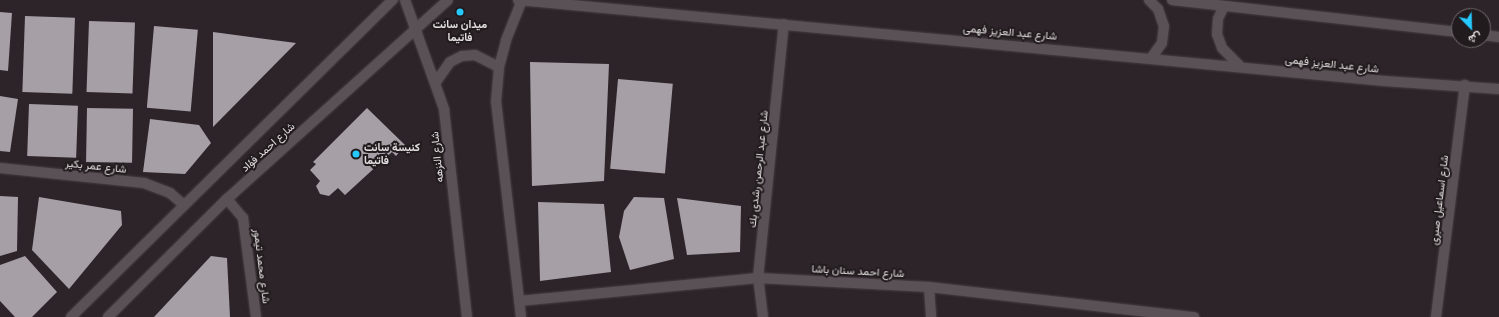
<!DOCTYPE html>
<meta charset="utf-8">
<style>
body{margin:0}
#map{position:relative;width:1499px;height:317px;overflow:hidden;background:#2c2428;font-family:Lato,Vazirmatn,sans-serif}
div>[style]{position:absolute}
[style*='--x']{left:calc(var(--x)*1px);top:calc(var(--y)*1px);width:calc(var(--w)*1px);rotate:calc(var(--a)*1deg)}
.building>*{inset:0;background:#a69fa6;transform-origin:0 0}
.roads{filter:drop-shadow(0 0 1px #463f43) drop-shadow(0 0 1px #463f43)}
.street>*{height:10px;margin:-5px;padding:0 5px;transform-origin:5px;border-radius:5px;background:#5a5156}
.secondary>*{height:10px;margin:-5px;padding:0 5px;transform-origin:5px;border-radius:5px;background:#5a5156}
.dots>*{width:11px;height:11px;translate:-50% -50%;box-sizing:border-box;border:2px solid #221b1e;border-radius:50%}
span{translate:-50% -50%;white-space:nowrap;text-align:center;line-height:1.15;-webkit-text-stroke:4px #221b1e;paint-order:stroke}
.poi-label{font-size:11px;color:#e3dee0;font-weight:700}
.left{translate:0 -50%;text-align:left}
.street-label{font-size:11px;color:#e3dee0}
.north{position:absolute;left:1451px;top:8px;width:40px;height:40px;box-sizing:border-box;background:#221b1e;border:1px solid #6f696c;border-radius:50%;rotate:157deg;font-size:11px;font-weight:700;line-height:16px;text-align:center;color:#e3dee0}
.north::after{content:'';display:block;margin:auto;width:14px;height:18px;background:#25c9fe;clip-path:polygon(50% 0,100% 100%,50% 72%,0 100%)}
</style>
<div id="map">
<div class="building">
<div style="clip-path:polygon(0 12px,12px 13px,8px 71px,0 70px)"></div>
<div style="left:25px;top:16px;width:50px;height:76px;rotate:2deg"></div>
<div style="left:89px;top:21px;width:46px;height:71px;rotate:2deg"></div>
<div style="left:154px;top:26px;width:44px;height:82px;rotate:5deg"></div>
<div style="clip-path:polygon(213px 32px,296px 43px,213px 127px)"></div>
<div style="clip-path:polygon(530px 62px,609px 64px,604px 181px,532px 186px)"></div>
<div style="left:618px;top:79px;width:55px;height:90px;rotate:5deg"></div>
<div style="clip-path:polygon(0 96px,18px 99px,10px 152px,0 151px)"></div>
<div style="left:29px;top:104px;width:49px;height:52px;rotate:2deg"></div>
<div style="left:87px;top:108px;width:46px;height:54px;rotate:1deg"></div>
<div style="clip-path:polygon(367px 108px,405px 145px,396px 156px,392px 152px,345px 195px,338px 188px,329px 196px,320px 194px,316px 186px,320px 181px,310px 170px,316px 164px,313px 162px)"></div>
<div style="clip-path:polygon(150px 119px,199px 125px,211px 143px,185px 174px,143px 172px)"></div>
<div style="clip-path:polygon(0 196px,18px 197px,17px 251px,0 256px)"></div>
<div style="clip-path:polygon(39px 197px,121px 211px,122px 225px,69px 289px,32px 250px)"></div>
<div style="clip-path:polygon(634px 197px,664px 198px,674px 259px,630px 270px,619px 237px,624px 211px)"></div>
<div style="clip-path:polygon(677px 198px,741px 206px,740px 252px,687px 255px)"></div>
<div style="clip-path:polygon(538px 202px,604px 204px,611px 272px,540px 281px)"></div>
<div style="clip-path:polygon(25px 256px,57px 292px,32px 317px,15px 317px,0 301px,0 265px)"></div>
<div style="clip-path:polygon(211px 256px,227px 258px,230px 317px,154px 317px)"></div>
</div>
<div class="roads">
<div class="street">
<div style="--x:0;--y:168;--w:145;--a:5.9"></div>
<div style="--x:144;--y:183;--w:28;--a:21"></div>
<div style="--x:170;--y:193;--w:18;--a:41"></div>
<div style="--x:227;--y:199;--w:25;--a:50"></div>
<div style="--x:243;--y:218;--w:100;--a:82.5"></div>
<div style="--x:929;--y:287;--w:30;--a:86"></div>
<div style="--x:519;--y:301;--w:240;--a:-5.5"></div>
<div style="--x:758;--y:278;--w:171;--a:3"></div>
<div style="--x:929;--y:287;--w:267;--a:6.5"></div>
<div style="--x:763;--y:317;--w:39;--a:-97"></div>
<div style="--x:758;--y:278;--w:255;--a:-84.2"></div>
<div style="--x:1436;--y:317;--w:234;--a:-82.9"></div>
</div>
<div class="secondary">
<div style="--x:405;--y:0;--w:116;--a:70.3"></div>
<div style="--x:444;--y:109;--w:209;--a:83.7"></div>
<div style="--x:518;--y:0;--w:870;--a:5.34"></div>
<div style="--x:1384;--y:81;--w:115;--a:4"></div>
<div style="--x:1149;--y:0;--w:13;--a:45"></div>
<div style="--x:1158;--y:9;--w:18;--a:71"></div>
<div style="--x:1164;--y:26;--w:17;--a:97"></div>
<div style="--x:1162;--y:43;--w:17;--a:126"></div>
<div style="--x:1172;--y:0;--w:289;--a:6.4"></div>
<div style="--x:1224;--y:6;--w:14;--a:115"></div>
<div style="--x:1218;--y:19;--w:15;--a:94"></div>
<div style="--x:1217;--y:34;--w:15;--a:70"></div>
<div style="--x:1222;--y:48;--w:25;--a:45"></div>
<div style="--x:1483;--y:35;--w:16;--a:7"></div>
<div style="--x:436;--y:82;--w:24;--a:-55"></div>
<div style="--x:450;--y:62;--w:13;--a:-27"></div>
<div style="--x:462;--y:56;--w:13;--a:-4"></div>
<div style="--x:475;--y:55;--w:27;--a:27"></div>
<div style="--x:71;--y:317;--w:452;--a:-44.6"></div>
<div style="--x:108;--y:317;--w:168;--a:-44.8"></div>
<div style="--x:227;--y:199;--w:297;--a:-42"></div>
<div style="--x:521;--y:317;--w:216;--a:-96.6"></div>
<div style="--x:496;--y:102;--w:35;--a:-85"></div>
<div style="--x:499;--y:67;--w:28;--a:-75"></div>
<div style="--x:506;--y:40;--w:43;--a:-68.2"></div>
</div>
</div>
<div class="dots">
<div style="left:460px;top:12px;background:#25c9fe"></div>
<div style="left:356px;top:154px;background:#25c9fe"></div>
</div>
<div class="poi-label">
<span style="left:460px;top:31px">ميدان سانت<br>فاتيما</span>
<span class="left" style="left:364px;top:154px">كنيسة سانت<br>فاتيما</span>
</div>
<div class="street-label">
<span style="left:1010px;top:32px;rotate:5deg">شارع عبد العزيز فهمى</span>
<span style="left:1332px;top:64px;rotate:6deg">شارع عبد العزيز فهمى</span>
<span style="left:268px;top:147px;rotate:-42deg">شارع احمد فؤاد</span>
<span style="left:437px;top:157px;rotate:-96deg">شارع النزهه</span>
<span style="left:96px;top:166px;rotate:6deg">شارع عمر بكير</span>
<span style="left:758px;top:169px;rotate:-84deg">شارع عبد الرحمن رشدى بك</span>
<span style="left:1439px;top:200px;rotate:-83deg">شارع اسماعيل صبرى</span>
<span style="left:262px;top:266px;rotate:83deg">شارع محمد تيمور</span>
<span style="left:858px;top:271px;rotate:3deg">شارع احمد سنان باشا</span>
</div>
<div class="north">ش</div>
</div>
